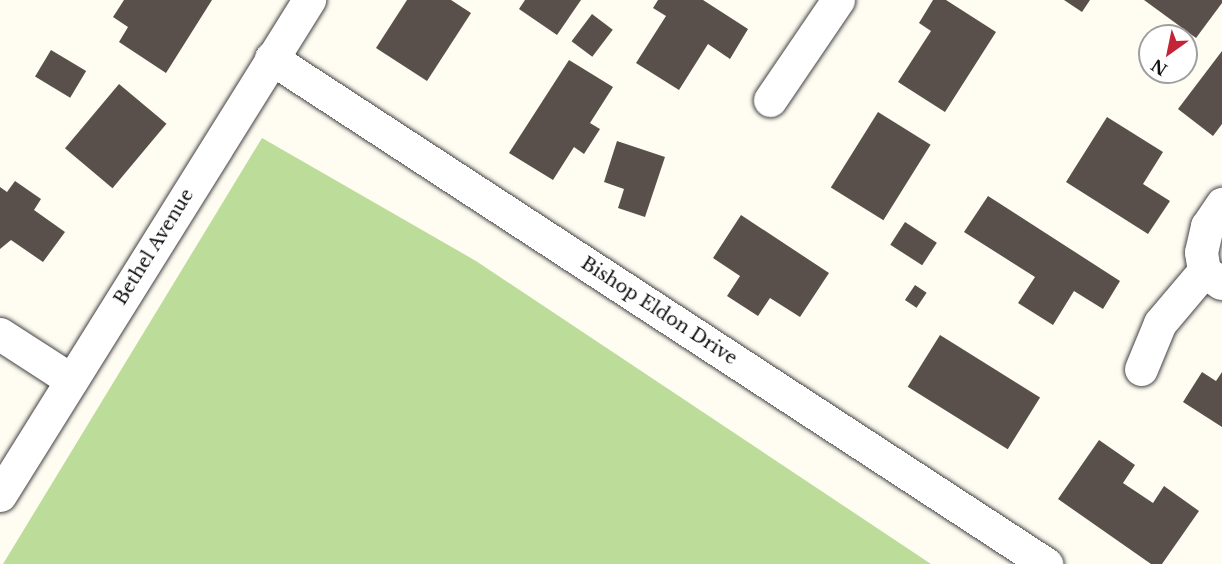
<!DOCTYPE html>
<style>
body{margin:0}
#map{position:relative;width:1222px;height:564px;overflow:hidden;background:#fffcf2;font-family:"Libre Baskerville",serif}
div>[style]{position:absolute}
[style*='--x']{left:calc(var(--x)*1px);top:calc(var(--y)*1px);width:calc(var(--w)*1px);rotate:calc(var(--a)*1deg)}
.forest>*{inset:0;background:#bcdc99}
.building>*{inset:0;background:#59504c;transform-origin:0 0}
.roads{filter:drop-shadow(0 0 2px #434343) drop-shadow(0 0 2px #434343)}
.street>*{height:33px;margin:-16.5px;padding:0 16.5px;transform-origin:16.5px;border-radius:16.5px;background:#fff}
span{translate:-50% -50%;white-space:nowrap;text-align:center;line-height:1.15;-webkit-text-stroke:6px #fff;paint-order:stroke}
.street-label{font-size:18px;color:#101010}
.north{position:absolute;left:1138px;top:24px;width:60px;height:60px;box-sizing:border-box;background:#fff;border:2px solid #9f9f9f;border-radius:50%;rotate:213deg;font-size:16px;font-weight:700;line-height:24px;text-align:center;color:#101010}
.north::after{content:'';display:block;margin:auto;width:21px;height:27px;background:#c32437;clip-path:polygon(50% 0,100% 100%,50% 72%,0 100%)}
</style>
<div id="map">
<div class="forest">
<div style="clip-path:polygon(262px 138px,476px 261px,931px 564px,3px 564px)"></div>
</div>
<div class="building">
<div style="clip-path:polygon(124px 0,212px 0,166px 73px,119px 42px,128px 27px,113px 17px)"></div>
<div style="clip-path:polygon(407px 0,451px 0,471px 13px,427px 81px,376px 48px)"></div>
<div style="clip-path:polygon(525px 0,581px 0,557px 35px,519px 9px)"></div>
<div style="clip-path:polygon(658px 0,703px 0,748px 29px,730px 59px,708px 44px,679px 90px,636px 63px,666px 16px,653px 8px)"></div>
<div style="clip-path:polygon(933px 0,946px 0,996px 32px,945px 112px,898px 82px,931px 31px,919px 23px)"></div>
<div style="clip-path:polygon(1064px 0,1090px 0,1082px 12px)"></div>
<div style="clip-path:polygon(1144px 0,1222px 0,1222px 3px,1196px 38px)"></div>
<div style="left:592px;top:14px;width:26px;height:34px;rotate:37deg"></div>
<div style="left:51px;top:50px;width:41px;height:31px;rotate:31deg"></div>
<div style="clip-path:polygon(1222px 51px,1222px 124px,1213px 136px,1178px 109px)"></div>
<div style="clip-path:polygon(569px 60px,613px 87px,590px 123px,600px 129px,584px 154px,574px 147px,553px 180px,509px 153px)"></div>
<div style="left:119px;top:84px;width:62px;height:84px;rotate:40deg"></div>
<div style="left:878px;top:112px;width:62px;height:89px;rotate:32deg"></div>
<div style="clip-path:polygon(1107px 117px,1163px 152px,1143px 184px,1170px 201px,1148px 234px,1066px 182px)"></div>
<div style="clip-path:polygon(617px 141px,665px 157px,645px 217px,618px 208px,624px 189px,604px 182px)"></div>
<div style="clip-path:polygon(15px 181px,41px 199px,34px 210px,65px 232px,43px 262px,11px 240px,0 249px,0 187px,7px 192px)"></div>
<div style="clip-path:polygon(988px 196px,1120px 281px,1103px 309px,1074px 291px,1053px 325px,1018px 303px,1035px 277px,964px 232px)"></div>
<div style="clip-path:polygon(741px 215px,829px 273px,800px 317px,770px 298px,758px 316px,727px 296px,740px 276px,713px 258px)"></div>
<div style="left:905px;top:222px;width:38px;height:27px;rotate:33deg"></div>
<div style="left:915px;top:285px;width:14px;height:18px;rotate:34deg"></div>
<div style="left:940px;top:335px;width:118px;height:61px;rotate:32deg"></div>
<div style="clip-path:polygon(1202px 372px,1216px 381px,1222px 372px,1222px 427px,1183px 402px)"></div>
<div style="clip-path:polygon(1099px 440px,1135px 465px,1123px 483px,1153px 503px,1164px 486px,1199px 511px,1162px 564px,1151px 564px,1058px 499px)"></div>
</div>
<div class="roads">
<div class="street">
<div style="--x:271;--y:58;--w:926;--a:33.14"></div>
<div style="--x:770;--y:100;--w:121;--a:-55.8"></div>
<div style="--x:1221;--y:283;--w:21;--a:-145"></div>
<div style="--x:1204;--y:271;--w:19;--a:-99"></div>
<div style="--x:1201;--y:252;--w:27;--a:-77"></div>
<div style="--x:1207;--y:226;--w:27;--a:-56"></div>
<div style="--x:0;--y:334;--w:85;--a:32.9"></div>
<div style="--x:1141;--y:369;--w:50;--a:-67.6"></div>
<div style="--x:1160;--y:323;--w:68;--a:-49.8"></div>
<div style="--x:0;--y:495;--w:584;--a:-58.03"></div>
</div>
</div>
<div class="street-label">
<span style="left:154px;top:247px;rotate:-58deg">Bethel Avenue</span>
<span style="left:659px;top:311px;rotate:33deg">Bishop Eldon Drive</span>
</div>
<div class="north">N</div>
</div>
